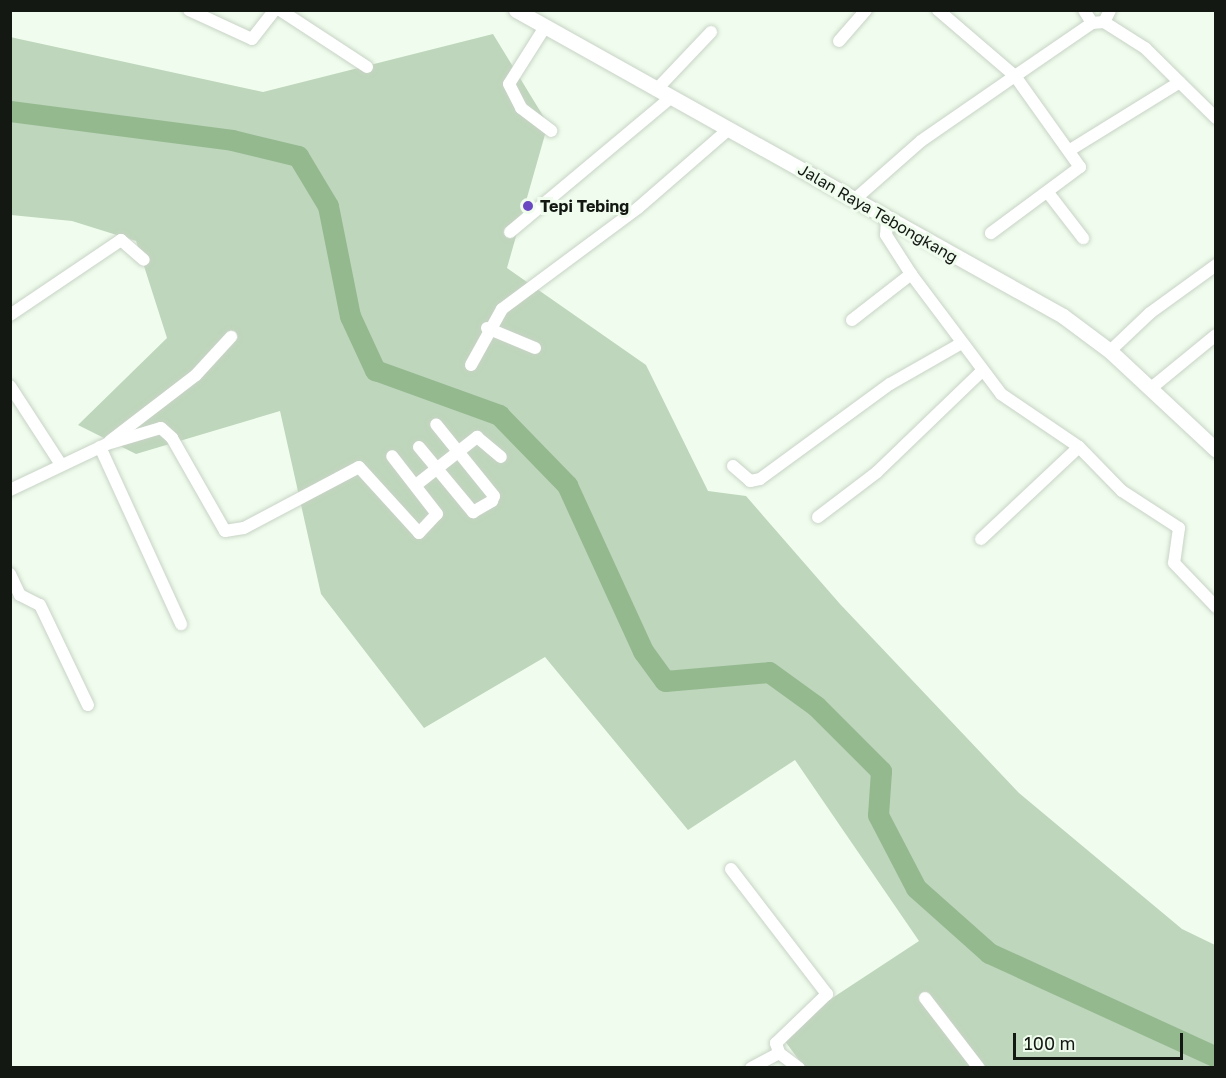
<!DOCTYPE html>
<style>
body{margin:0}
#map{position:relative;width:1226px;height:1078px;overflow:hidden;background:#f0fdee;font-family:"Golos Text",sans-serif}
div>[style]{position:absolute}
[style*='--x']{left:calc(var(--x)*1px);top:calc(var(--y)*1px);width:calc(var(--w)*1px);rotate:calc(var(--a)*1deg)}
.green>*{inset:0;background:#bed6bb}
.river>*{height:21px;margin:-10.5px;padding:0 10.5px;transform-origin:10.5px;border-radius:10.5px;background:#94b98f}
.roads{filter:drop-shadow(0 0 2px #c7d3c5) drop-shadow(0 0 2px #c7d3c5)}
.minor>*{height:12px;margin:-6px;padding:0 6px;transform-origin:6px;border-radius:6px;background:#fff}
.major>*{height:15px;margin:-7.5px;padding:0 7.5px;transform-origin:7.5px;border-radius:7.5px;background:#fff}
.dots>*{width:16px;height:16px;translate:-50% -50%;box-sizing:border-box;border:3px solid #f0fdee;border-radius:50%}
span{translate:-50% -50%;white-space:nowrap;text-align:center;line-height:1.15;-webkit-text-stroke:6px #f0fdee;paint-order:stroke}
.poi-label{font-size:16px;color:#131813;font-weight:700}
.left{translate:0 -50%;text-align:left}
.street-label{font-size:16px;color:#131813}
.frame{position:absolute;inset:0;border:12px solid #131813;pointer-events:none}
.scale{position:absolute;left:1013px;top:1033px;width:170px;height:27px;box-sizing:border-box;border:3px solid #131813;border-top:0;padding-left:8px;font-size:18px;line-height:21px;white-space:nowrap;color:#131813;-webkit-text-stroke:4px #f0fdee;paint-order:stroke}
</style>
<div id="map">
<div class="green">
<div style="clip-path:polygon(493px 34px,548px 124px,507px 268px,646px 365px,708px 491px,746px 496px,840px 604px,1019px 793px,1182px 929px,1215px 945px,1215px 1067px,804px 1067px,779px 1033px,919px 941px,795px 760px,688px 830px,545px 657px,424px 728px,321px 594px,280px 411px,136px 454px,78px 425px,167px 338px,136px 241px,72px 221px,11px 215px,10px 37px,263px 92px)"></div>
</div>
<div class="river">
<div style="--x:10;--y:111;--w:224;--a:7.4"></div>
<div style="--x:232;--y:140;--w:68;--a:13.6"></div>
<div style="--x:298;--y:156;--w:58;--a:59"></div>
<div style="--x:328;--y:206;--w:112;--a:78.7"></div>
<div style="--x:350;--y:316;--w:60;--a:65.2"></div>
<div style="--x:375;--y:370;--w:132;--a:19.9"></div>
<div style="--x:499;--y:415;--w:98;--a:45.8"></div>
<div style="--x:567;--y:485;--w:183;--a:65.4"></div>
<div style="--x:643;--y:651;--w:37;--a:54"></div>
<div style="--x:665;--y:681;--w:104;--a:-4.9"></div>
<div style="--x:769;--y:672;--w:58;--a:35.9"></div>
<div style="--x:816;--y:706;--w:92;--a:45"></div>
<div style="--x:881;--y:771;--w:44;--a:93.9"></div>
<div style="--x:878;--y:815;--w:82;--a:62.5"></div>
<div style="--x:916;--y:888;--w:98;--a:41.7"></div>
<div style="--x:989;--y:953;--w:250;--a:24.6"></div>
</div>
<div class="roads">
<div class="minor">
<div style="--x:189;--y:10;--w:69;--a:24.7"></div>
<div style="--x:252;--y:39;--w:37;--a:-52"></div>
<div style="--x:280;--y:10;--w:104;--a:33.2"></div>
<div style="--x:938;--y:10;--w:101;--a:40.6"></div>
<div style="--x:1015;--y:76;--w:93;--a:-34.5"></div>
<div style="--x:1092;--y:23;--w:12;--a:-5"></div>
<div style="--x:1104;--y:22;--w:49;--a:32.4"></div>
<div style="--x:1145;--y:48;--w:100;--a:44.6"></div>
<div style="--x:1084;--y:10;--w:15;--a:58"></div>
<div style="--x:1104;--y:22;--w:13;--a:-63"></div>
<div style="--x:545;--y:27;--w:67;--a:122.3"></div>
<div style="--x:509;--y:84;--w:27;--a:63"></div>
<div style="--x:521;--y:108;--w:38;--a:37"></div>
<div style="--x:839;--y:41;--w:41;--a:-48.9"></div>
<div style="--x:656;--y:90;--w:80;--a:-46.5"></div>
<div style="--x:1070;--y:150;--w:129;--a:-31.7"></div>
<div style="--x:1049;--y:194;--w:56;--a:52.3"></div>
<div style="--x:854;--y:200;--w:89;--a:-41.4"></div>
<div style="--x:921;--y:141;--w:114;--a:-34.7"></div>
<div style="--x:1015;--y:76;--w:112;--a:54.5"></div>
<div style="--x:1080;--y:167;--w:111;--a:143.4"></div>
<div style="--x:887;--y:218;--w:17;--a:93"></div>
<div style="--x:886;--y:235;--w:46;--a:57.3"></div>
<div style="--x:911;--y:274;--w:150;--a:53.1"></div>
<div style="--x:1001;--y:394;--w:94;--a:34.2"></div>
<div style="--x:1079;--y:447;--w:62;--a:45.7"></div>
<div style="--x:1122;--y:491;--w:68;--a:33"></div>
<div style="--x:1179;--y:528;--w:35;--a:98"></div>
<div style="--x:1174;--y:563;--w:61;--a:46.3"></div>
<div style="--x:510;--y:232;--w:209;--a:-39.9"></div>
<div style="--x:10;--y:315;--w:134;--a:-34"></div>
<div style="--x:121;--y:240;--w:30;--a:41"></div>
<div style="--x:852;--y:320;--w:75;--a:-37.9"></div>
<div style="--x:487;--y:328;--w:52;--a:22.6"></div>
<div style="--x:1110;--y:351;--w:55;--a:-43.5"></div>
<div style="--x:1150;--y:313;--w:82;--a:-36"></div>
<div style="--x:471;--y:365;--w:64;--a:-61"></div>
<div style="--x:502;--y:309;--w:169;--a:-36.6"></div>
<div style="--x:638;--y:208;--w:121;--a:-41"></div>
<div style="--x:10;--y:386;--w:92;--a:57"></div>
<div style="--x:1150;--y:389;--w:85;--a:-39.3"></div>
<div style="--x:110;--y:441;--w:108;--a:-37.5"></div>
<div style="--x:196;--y:375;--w:52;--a:-47.4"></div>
<div style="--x:100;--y:447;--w:195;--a:65.4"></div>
<div style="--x:419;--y:447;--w:85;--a:50.3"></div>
<div style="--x:473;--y:512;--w:22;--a:-30"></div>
<div style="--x:492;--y:501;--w:5;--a:-68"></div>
<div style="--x:494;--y:496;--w:92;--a:-128.9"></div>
<div style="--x:733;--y:466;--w:23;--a:41"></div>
<div style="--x:750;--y:481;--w:10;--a:-11"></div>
<div style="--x:760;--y:479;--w:161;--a:-36.2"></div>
<div style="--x:890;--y:384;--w:81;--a:-29.7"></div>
<div style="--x:416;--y:485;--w:78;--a:-38.2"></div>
<div style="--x:477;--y:437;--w:31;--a:40"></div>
<div style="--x:10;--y:490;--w:107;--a:-25.4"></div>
<div style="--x:107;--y:444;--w:56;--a:-16.5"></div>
<div style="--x:161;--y:428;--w:15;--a:42"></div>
<div style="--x:172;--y:438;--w:107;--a:60.3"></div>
<div style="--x:225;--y:531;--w:19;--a:-9"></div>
<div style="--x:244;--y:528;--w:130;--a:-27.9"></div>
<div style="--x:359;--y:467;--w:89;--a:47.7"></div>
<div style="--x:419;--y:533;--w:26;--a:-47"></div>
<div style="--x:437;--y:514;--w:73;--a:-127.8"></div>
<div style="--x:818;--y:517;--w:74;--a:-37.3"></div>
<div style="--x:877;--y:472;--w:146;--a:-43.9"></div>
<div style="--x:981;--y:539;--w:134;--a:-43.2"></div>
<div style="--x:10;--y:574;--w:23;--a:65"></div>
<div style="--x:20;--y:595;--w:22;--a:27"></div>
<div style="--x:40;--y:605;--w:111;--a:64.4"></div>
<div style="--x:731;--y:869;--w:158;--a:52.5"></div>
<div style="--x:827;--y:994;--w:71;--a:136.1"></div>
<div style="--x:776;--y:1043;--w:10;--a:73"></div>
<div style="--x:925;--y:998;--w:88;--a:52.4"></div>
<div style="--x:751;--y:1068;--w:32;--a:-28"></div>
<div style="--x:779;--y:1053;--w:25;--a:37"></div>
</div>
<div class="major">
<div style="--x:516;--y:10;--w:627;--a:29.22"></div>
<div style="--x:1063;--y:316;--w:59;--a:36.7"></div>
<div style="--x:1110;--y:351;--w:145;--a:43"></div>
</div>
</div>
<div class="dots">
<div style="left:528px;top:206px;background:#6a48c1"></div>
</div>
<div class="poi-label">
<span class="left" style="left:540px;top:206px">Tepi Tebing</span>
</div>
<div class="street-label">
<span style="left:878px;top:213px;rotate:30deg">Jalan Raya Tebongkang</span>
</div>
<div class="frame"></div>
<div class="scale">100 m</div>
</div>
